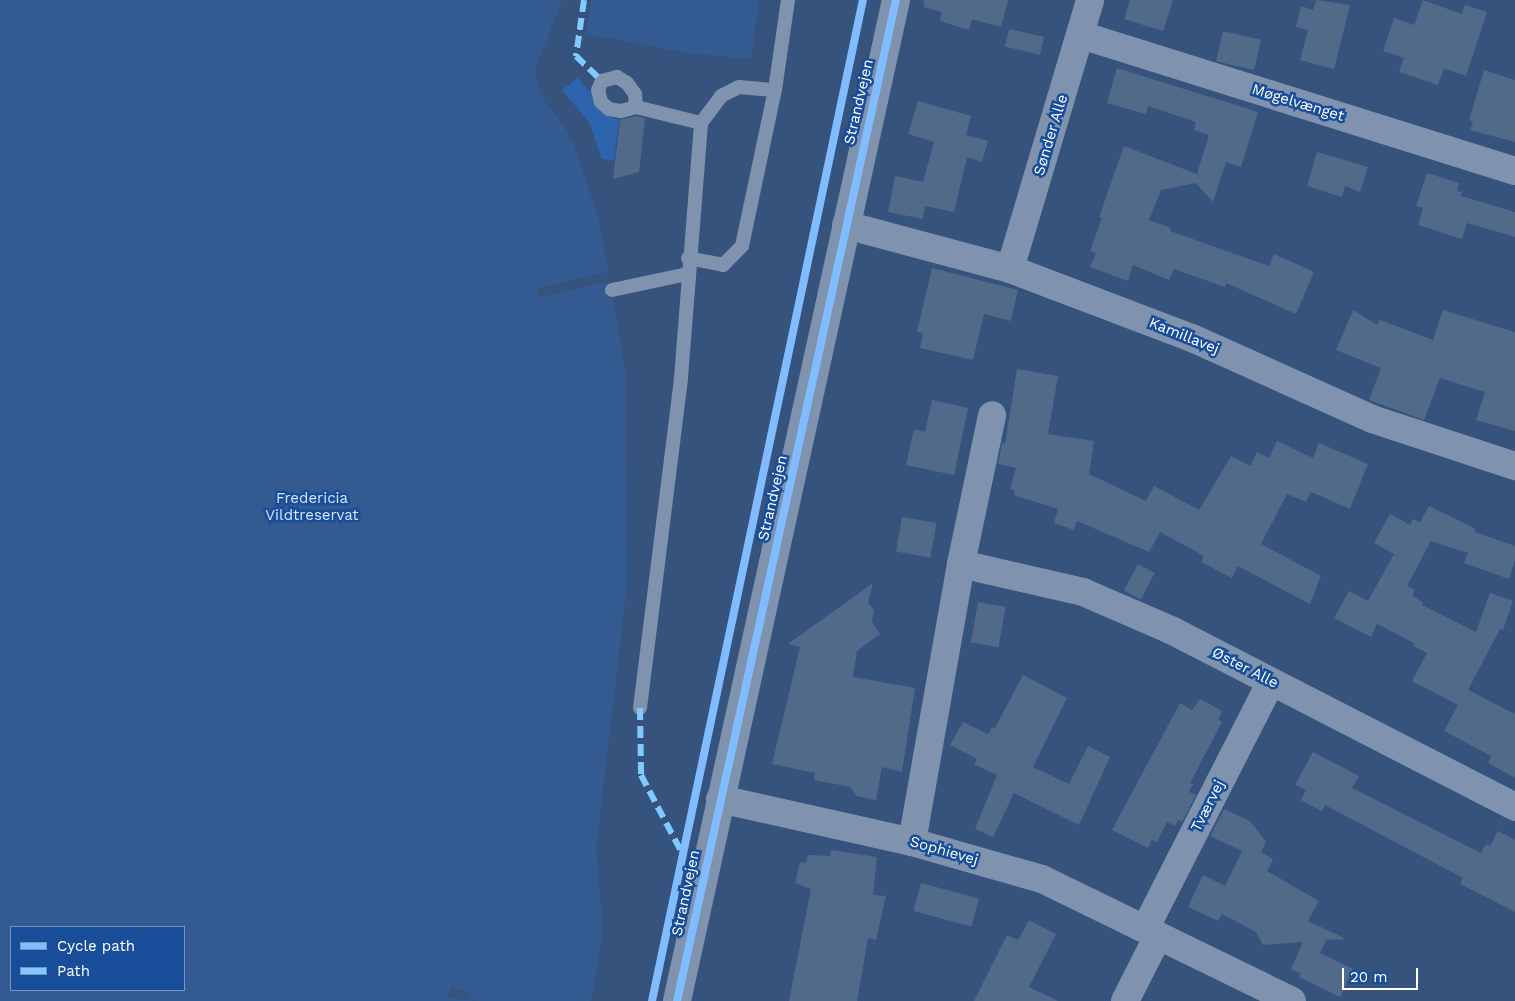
<!DOCTYPE html>
<meta charset="utf-8">
<style>
body{margin:0}
#map{position:relative;width:1515px;height:1001px;overflow:hidden;background:#35537c;font-family:"Work Sans",sans-serif}
div>[style]{position:absolute}
[style*='--x']{left:calc(var(--x)*1px);top:calc(var(--y)*1px);width:calc(var(--w)*1px);rotate:calc(var(--a)*1deg)}
.green>*{inset:0;background:#2c65ae}
.water>*{inset:0;background:#345b91}
.pier>*{inset:0;background:#35537c;transform-origin:0 0}
.building>*{inset:0;background:#526a8a;transform-origin:0 0}
.service>*{height:14px;margin:-7px;padding:0 7px;transform-origin:7px;border-radius:7px;background:#7f93ae}
.minor>*{height:28px;margin:-14px;padding:0 14px;transform-origin:14px;border-radius:14px;background:#7f93ae}
.tertiary>*{height:28px;margin:-14px;padding:0 14px;transform-origin:14px;border-radius:14px;background:#7f93ae}
.quiet>*{height:6px;margin-top:-3px;transform-origin:0;background:repeating-linear-gradient(90deg,#80caff 0 12px,transparent 0 18px)}
.cycleway>*{height:8px;margin:-4px;padding:0 4px;transform-origin:4px;border-radius:4px;background:#80bcff}
span{translate:-50% -50%;white-space:nowrap;text-align:center;line-height:1.15;-webkit-text-stroke:5px #184e99;paint-order:stroke}
.street-label{font-size:15px;color:#fff}
.park-label{font-size:15px;color:#d3e5fc}
.legend{position:absolute;left:10px;top:926px;width:175px;height:65px;box-sizing:border-box;background:#184e99;border:1px solid #7495c2;margin:0;padding:6px 9px;list-style:none;font-size:15px;color:#fff}
.legend li{display:flex;align-items:center;gap:10px;height:25px}
.legend b{width:25px;border:1px solid #7495c2}
.scale{position:absolute;left:1342px;top:968px;width:76px;height:22px;box-sizing:border-box;border:2px solid #fff;border-top:0;padding-left:6px;font-size:15px;line-height:18px;white-space:nowrap;color:#fff;-webkit-text-stroke:4px #184e99;paint-order:stroke}
</style>
<div id="map">
<div class="green">
<div style="clip-path:polygon(578px 78px,612px 118px,619px 119px,614px 160px,602px 159px,589px 122px,562px 90px)"></div>
</div>
<div class="water">
<div style="clip-path:polygon(evenodd,0 0,562px 0,535px 70px,537px 84px,546px 103px,562px 123px,573px 142px,599px 219px,625px 368px,627px 585px,596px 849px,603px 933px,591px 1001px,0 1001px,0 0,11px 927px,184px 927px,184px 990px,11px 990px,11px 927px)"></div>
<div style="clip-path:polygon(591px 0,759px 0,751px 59px,687px 53px,586px 34px)"></div>
</div>
<div class="pier">
<div style="left:608px;top:272px;width:9px;height:73px;rotate:77deg"></div>
<div style="clip-path:polygon(451px 987px,469px 992px,468px 999px,480px 1001px,448px 998px)"></div>
</div>
<div class="building">
<div style="clip-path:polygon(924px 0,1008px 0,1001px 27px,972px 19px,969px 30px,940px 21px,942px 12px,924px 7px)"></div>
<div style="clip-path:polygon(1130px 0,1173px 0,1163px 31px,1124px 19px)"></div>
<div style="clip-path:polygon(1316px 0,1350px 5px,1334px 69px,1300px 60px,1308px 30px,1296px 27px,1301px 6px,1313px 10px)"></div>
<div style="clip-path:polygon(1423px 0,1462px 14px,1465px 5px,1487px 12px,1466px 76px,1444px 68px,1438px 85px,1399px 72px,1404px 58px,1383px 51px,1394px 18px,1414px 25px)"></div>
<div style="left:1009px;top:29px;width:36px;height:18px;rotate:13deg"></div>
<div style="left:1223px;top:31px;width:39px;height:31px;rotate:13deg"></div>
<div style="clip-path:polygon(1117px 68px,1258px 112px,1241px 167px,1226px 162px,1213px 202px,1196px 183px,1161px 190px,1149px 220px,1171px 228px,1170px 231px,1269px 266px,1274px 254px,1314px 272px,1296px 314px,1226px 283px,1225px 287px,1174px 269px,1169px 280px,1133px 265px,1128px 281px,1090px 267px,1096px 253px,1090px 251px,1102px 218px,1099px 217px,1124px 146px,1197px 174px,1209px 135px,1194px 130px,1196px 122px,1148px 106px,1146px 114px,1107px 103px)"></div>
<div style="clip-path:polygon(1484px 70px,1515px 80px,1515px 142px,1470px 130px,1473px 121px,1469px 120px)"></div>
<div style="clip-path:polygon(918px 101px,971px 116px,966px 135px,988px 141px,982px 162px,967px 157px,954px 212px,925px 206px,923px 219px,888px 212px,895px 176px,923px 182px,934px 142px,908px 134px)"></div>
<div style="clip-path:polygon(636px 116px,645px 118px,639px 172px,613px 179px,620px 120px)"></div>
<div style="clip-path:polygon(1317px 152px,1368px 167px,1360px 192px,1345px 186px,1342px 197px,1307px 186px)"></div>
<div style="clip-path:polygon(1427px 173px,1459px 183px,1457px 191px,1462px 192px,1461px 196px,1515px 212px,1515px 237px,1467px 223px,1462px 239px,1418px 225px,1423px 208px,1416px 206px)"></div>
<div style="clip-path:polygon(932px 268px,1018px 290px,1011px 321px,984px 314px,973px 360px,920px 348px,923px 333px,917px 332px)"></div>
<div style="clip-path:polygon(1353px 310px,1377px 325px,1380px 320px,1433px 340px,1443px 310px,1515px 332px,1515px 431px,1476px 420px,1485px 392px,1440px 378px,1424px 420px,1369px 400px,1381px 368px,1336px 350px)"></div>
<div style="clip-path:polygon(1017px 369px,1058px 376px,1048px 434px,1094px 441px,1089px 474px,1146px 501px,1154px 486px,1199px 510px,1231px 456px,1250px 466px,1257px 452px,1269px 458px,1277px 441px,1313px 458px,1319px 443px,1368px 464px,1350px 509px,1311px 492px,1306px 502px,1287px 494px,1261px 544px,1321px 576px,1310px 604px,1238px 566px,1232px 578px,1201px 562px,1204px 556px,1160px 532px,1149px 552px,1077px 521px,1074px 530px,1054px 523px,1058px 509px,1014px 495px,1015px 490px,1010px 489px,1016px 468px,998px 464px,1002px 443px,1005px 444px)"></div>
<div style="clip-path:polygon(932px 400px,968px 408px,954px 475px,906px 465px,914px 429px,925px 432px)"></div>
<div style="clip-path:polygon(1429px 506px,1474px 528px,1475px 532px,1515px 546px,1515px 560px,1509px 579px,1464px 563px,1468px 553px,1431px 541px,1407px 586px,1415px 590px,1412px 596px,1423px 602px,1422px 605px,1476px 632px,1490px 593px,1513px 601px,1503px 630px,1500px 629px,1468px 690px,1515px 714px,1515px 778px,1488px 763px,1491px 756px,1444px 731px,1458px 705px,1412px 681px,1427px 653px,1413px 646px,1414px 643px,1377px 624px,1371px 637px,1334px 618px,1349px 591px,1368px 601px,1394px 554px,1374px 543px,1390px 514px,1410px 525px,1413px 519px,1420px 522px)"></div>
<div style="left:902px;top:517px;width:35px;height:35px;rotate:10deg"></div>
<div style="left:1138px;top:564px;width:19px;height:30px;rotate:28deg"></div>
<div style="clip-path:polygon(873px 583px,868px 603px,874px 610px,872px 622px,880px 634px,857px 651px,853px 677px,915px 688px,902px 772px,882px 767px,876px 800px,856px 796px,851px 787px,814px 780px,815px 773px,772px 764px,800px 647px,788px 644px)"></div>
<div style="left:978px;top:602px;width:28px;height:41px;rotate:10deg"></div>
<div style="clip-path:polygon(1023px 675px,1067px 698px,1033px 767px,1069px 784px,1088px 746px,1110px 757px,1079px 825px,1014px 793px,993px 837px,975px 829px,997px 775px,974px 764px,977px 759px,950px 745px,963px 722px,988px 734px,992px 727px,995px 728px)"></div>
<div style="clip-path:polygon(1200px 699px,1222px 711px,1218px 720px,1222px 722px,1190px 783px,1193px 784px,1189px 792px,1196px 795px,1182px 822px,1178px 820px,1175px 826px,1167px 822px,1157px 842px,1152px 840px,1148px 848px,1112px 830px,1180px 703px,1192px 710px)"></div>
<div style="clip-path:polygon(1313px 752px,1359px 776px,1352px 788px,1481px 853px,1486px 844px,1490px 846px,1498px 831px,1515px 840px,1515px 912px,1460px 884px,1463px 878px,1325px 805px,1322px 811px,1301px 800px,1306px 790px,1295px 785px)"></div>
<div style="clip-path:polygon(1224px 809px,1250px 821px,1266px 842px,1261px 852px,1273px 859px,1267px 871px,1319px 901px,1308px 921px,1346px 939px,1326px 940px,1320px 953px,1353px 969px,1340px 997px,1299px 977px,1301px 974px,1291px 969px,1303px 942px,1263px 945px,1256px 932px,1222px 914px,1218px 921px,1188px 907px,1203px 875px,1225px 886px,1242px 851px,1210px 836px)"></div>
<div style="clip-path:polygon(831px 850px,877px 857px,873px 895px,886px 896px,876px 940px,868px 938px,857px 1001px,789px 1001px,811px 889px,795px 883px,800px 862px,806px 863px,808px 855px,830px 856px)"></div>
<div style="left:921px;top:883px;width:60px;height:29px;rotate:15deg"></div>
<div style="clip-path:polygon(1029px 920px,1056px 934px,1029px 987px,1058px 1001px,974px 1001px,1007px 935px,1018px 940px)"></div>
</div>
<div class="service">
<div style="--x:636;--y:107;--w:16;--a:165"></div>
<div style="--x:621;--y:111;--w:12;--a:-171"></div>
<div style="--x:609;--y:109;--w:11;--a:-139"></div>
<div style="--x:601;--y:102;--w:12;--a:-104"></div>
<div style="--x:598;--y:90;--w:10;--a:-66"></div>
<div style="--x:602;--y:81;--w:16;--a:-15"></div>
<div style="--x:617;--y:77;--w:12;--a:31"></div>
<div style="--x:627;--y:83;--w:14;--a:54"></div>
<div style="--x:635;--y:94;--w:13;--a:86"></div>
<div style="--x:636;--y:107;--w:67;--a:13.8"></div>
<div style="--x:701;--y:123;--w:34;--a:-53"></div>
<div style="--x:721;--y:96;--w:20;--a:-27"></div>
<div style="--x:739;--y:87;--w:36;--a:5"></div>
<div style="--x:688;--y:258;--w:36;--a:11"></div>
<div style="--x:723;--y:265;--w:27;--a:-45"></div>
<div style="--x:742;--y:246;--w:159;--a:-78.1"></div>
<div style="--x:775;--y:90;--w:91;--a:-81.8"></div>
<div style="--x:612;--y:290;--w:77;--a:-12"></div>
<div style="--x:640;--y:708;--w:333;--a:-82.9"></div>
<div style="--x:681;--y:378;--w:256;--a:-85.5"></div>
</div>
<div class="minor">
<div style="--x:1081;--y:35;--w:455;--a:17.4"></div>
<div style="--x:846;--y:225;--w:170;--a:15"></div>
<div style="--x:1010;--y:269;--w:195;--a:20.8"></div>
<div style="--x:1192;--y:338;--w:197;--a:24.2"></div>
<div style="--x:1372;--y:419;--w:151;--a:18.2"></div>
<div style="--x:1010;--y:269;--w:281;--a:-73.4"></div>
<div style="--x:961;--y:564;--w:125;--a:12.9"></div>
<div style="--x:1083;--y:592;--w:96;--a:23.4"></div>
<div style="--x:1171;--y:630;--w:387;--a:27.2"></div>
<div style="--x:720;--y:799;--w:197;--a:12.6"></div>
<div style="--x:912;--y:842;--w:135;--a:15.9"></div>
<div style="--x:1042;--y:879;--w:278;--a:26"></div>
<div style="--x:912;--y:842;--w:282;--a:-80"></div>
<div style="--x:961;--y:564;--w:152;--a:-78.2"></div>
<div style="--x:1145;--y:929;--w:277;--a:-63"></div>
<div style="--x:1125;--y:1001;--w:73;--a:-63.1"></div>
</div>
<div class="tertiary">
<div style="--x:677;--y:1001;--w:1025;--a:-77.66"></div>
</div>
<div class="quiet">
<div style="--x:584;--y:0;--w:57;--a:98.1"></div>
<div style="--x:576;--y:56;--w:36;--a:44"></div>
<div style="--x:640;--y:708;--w:67;--a:89.1"></div>
<div style="--x:641;--y:775;--w:90;--a:62.3"></div>
</div>
<div class="cycleway">
<div style="--x:652;--y:1001;--w:1023;--a:-78.1"></div>
<div style="--x:677;--y:1001;--w:1025;--a:-77.66"></div>
</div>
<div class="street-label">
<span style="left:859px;top:102px;rotate:-77deg">Strandvejen</span>
<span style="left:1298px;top:103px;rotate:17deg">Møgelvænget</span>
<span style="left:1051px;top:135px;rotate:-73deg">Sønder Alle</span>
<span style="left:1184px;top:336px;rotate:22deg">Kamillavej</span>
<span style="left:773px;top:498px;rotate:-77deg">Strandvejen</span>
<span style="left:1245px;top:668px;rotate:27deg">Øster Alle</span>
<span style="left:1208px;top:806px;rotate:-63deg">Tværvej</span>
<span style="left:944px;top:851px;rotate:16deg">Sophievej</span>
<span style="left:686px;top:893px;rotate:-78deg">Strandvejen</span>
</div>
<div class="park-label">
<span style="left:312px;top:507px">Fredericia<br>Vildtreservat</span>
</div>
<ul class="legend">
<li><b style="height:6px;background:#80bcff"></b>Cycle path</li>
<li><b style="height:6px;background:#80caff"></b>Path</li>
</ul>
<div class="scale">20 m</div>
</div>
